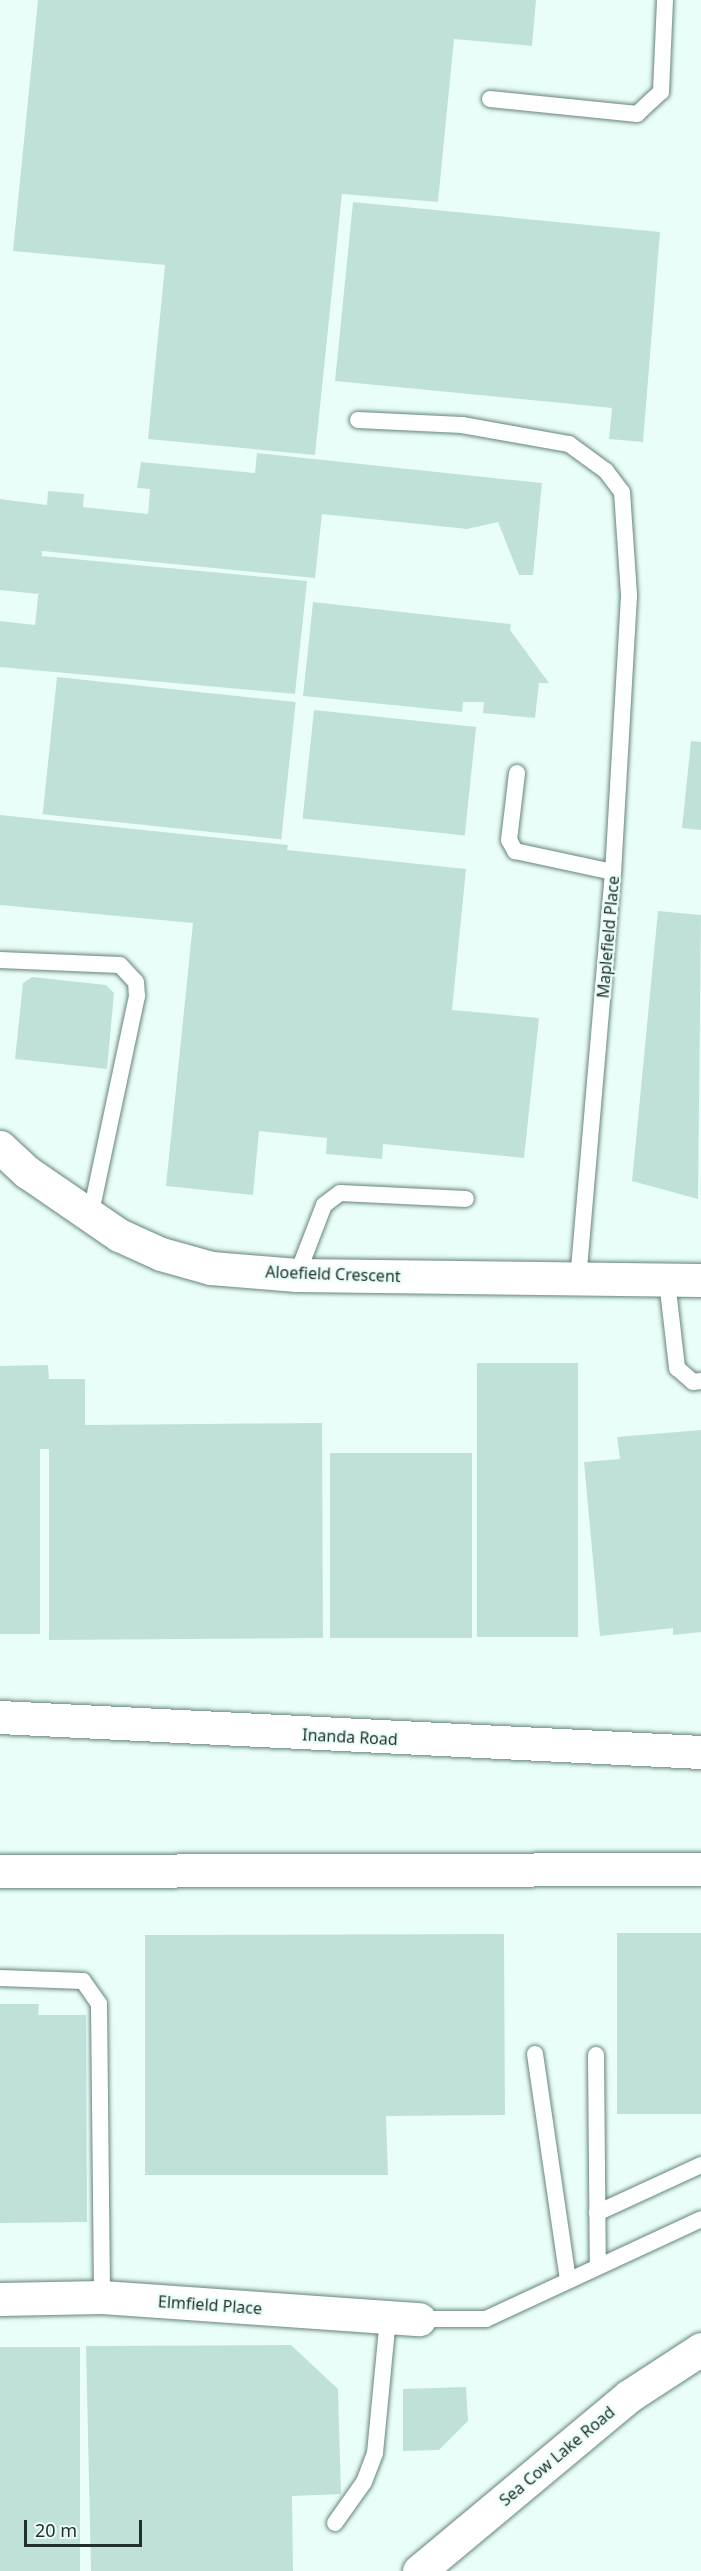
<!DOCTYPE html>
<style>
body{margin:0}
#map{position:relative;width:701px;height:2571px;overflow:hidden;background:#eafef9;font-family:"Noto Sans",sans-serif}
div>[style]{position:absolute}
[style*='--x']{left:calc(var(--x)*1px);top:calc(var(--y)*1px);width:calc(var(--w)*1px);rotate:calc(var(--a)*1deg)}
.building>*{inset:0;background:#c0e1da;transform-origin:0 0}
.roads{filter:drop-shadow(0 0 2px #65847d) drop-shadow(0 0 2px #65847d)}
.lane>*{height:16px;margin:-8px;padding:0 8px;transform-origin:8px;border-radius:8px;background:#fff}
.street>*{height:33px;margin:-16.5px;padding:0 16.5px;transform-origin:16.5px;border-radius:16.5px;background:#fff}
.secondary>*{height:33px;margin:-16.5px;padding:0 16.5px;transform-origin:16.5px;border-radius:16.5px;background:#fff}
span{translate:-50% -50%;white-space:nowrap;text-align:center;line-height:1.15;-webkit-text-stroke:4.5px #eafef9;paint-order:stroke}
.street-label{font-size:16px;color:#222f2d}
.scale{position:absolute;left:24px;top:2520px;width:118px;height:27px;box-sizing:border-box;border:3px solid #222f2d;border-top:0;padding-left:8px;font-size:18px;line-height:21px;white-space:nowrap;color:#222f2d;-webkit-text-stroke:4px #eafef9;paint-order:stroke}
</style>
<div id="map">
<div class="building">
<div style="clip-path:polygon(38px 0,536px 0,532px 46px,454px 39px,438px 202px,342px 194px,315px 455px,148px 439px,165px 265px,13px 251px)"></div>
<div style="clip-path:polygon(353px 202px,660px 232px,643px 442px,609px 439px,612px 408px,335px 381px)"></div>
<div style="clip-path:polygon(257px 453px,542px 483px,533px 575px,519px 575px,498px 522px,467px 529px,322px 514px,315px 578px,42px 551px,42px 556px,307px 581px,295px 694px,0 667px,0 621px,35px 625px,39px 588px,38px 594px,0 590px,0 499px,47px 505px,48px 491px,84px 494px,83px 507px,148px 514px,150px 489px,137px 488px,141px 462px,255px 473px)"></div>
<div style="clip-path:polygon(313px 602px,511px 624px,510px 630px,549px 683px,539px 683px,535px 718px,483px 713px,484px 702px,463px 702px,462px 712px,303px 696px)"></div>
<div style="left:57px;top:677px;width:240px;height:138px;rotate:6deg"></div>
<div style="left:314px;top:710px;width:163px;height:109px;rotate:6deg"></div>
<div style="clip-path:polygon(691px 741px,701px 742px,701px 830px,682px 828px)"></div>
<div style="clip-path:polygon(0 815px,288px 845px,287px 850px,466px 869px,452px 1010px,539px 1018px,524px 1158px,383px 1144px,382px 1159px,326px 1154px,327px 1138px,259px 1131px,253px 1195px,166px 1186px,193px 923px,0 905px)"></div>
<div style="clip-path:polygon(658px 911px,701px 915px,698px 1199px,632px 1181px)"></div>
<div style="clip-path:polygon(32px 977px,106px 985px,114px 993px,107px 1069px,15px 1059px,23px 983px)"></div>
<div style="left:477px;top:1363px;width:101px;height:274px"></div>
<div style="clip-path:polygon(48px 1365px,49px 1379px,85px 1379px,85px 1425px,322px 1423px,323px 1638px,49px 1640px,49px 1449px,40px 1449px,40px 1634px,0 1634px,0 1366px)"></div>
<div style="clip-path:polygon(701px 1430px,701px 1632px,673px 1635px,673px 1628px,600px 1636px,584px 1462px,620px 1459px,617px 1437px)"></div>
<div style="left:330px;top:1453px;width:142px;height:185px"></div>
<div style="left:701px;top:1933px;width:181px;height:84px;rotate:90deg"></div>
<div style="clip-path:polygon(504px 1934px,505px 2115px,386px 2116px,388px 2175px,145px 2175px,145px 1935px)"></div>
<div style="clip-path:polygon(0 2004px,39px 2004px,38px 2015px,86px 2015px,87px 2222px,0 2223px)"></div>
<div style="clip-path:polygon(291px 2345px,338px 2389px,341px 2494px,292px 2496px,293px 2571px,91px 2571px,86px 2346px)"></div>
<div style="left:80px;top:2347px;width:224px;height:80px;rotate:90deg"></div>
<div style="clip-path:polygon(466px 2387px,468px 2421px,439px 2450px,403px 2451px,403px 2389px)"></div>
</div>
<div class="roads">
<div class="lane">
<div style="--x:490;--y:99;--w:148;--a:5.8"></div>
<div style="--x:637;--y:114;--w:33;--a:-43"></div>
<div style="--x:661;--y:92;--w:92;--a:-87.5"></div>
<div style="--x:358;--y:420;--w:104;--a:2.8"></div>
<div style="--x:462;--y:425;--w:109;--a:10.1"></div>
<div style="--x:569;--y:444;--w:46;--a:36.1"></div>
<div style="--x:606;--y:471;--w:26;--a:53"></div>
<div style="--x:622;--y:492;--w:104;--a:86.1"></div>
<div style="--x:629;--y:596;--w:276;--a:93.3"></div>
<div style="--x:613;--y:872;--w:409;--a:94.9"></div>
<div style="--x:517;--y:773;--w:67;--a:96.8"></div>
<div style="--x:509;--y:840;--w:13;--a:61"></div>
<div style="--x:515;--y:851;--w:100;--a:12.1"></div>
<div style="--x:0;--y:960;--w:120;--a:2.4"></div>
<div style="--x:120;--y:965;--w:23;--a:47"></div>
<div style="--x:136;--y:982;--w:14;--a:86"></div>
<div style="--x:137;--y:996;--w:226;--a:102"></div>
<div style="--x:297;--y:1275;--w:75;--a:-68.9"></div>
<div style="--x:324;--y:1205;--w:20;--a:-37"></div>
<div style="--x:340;--y:1193;--w:126;--a:2.7"></div>
<div style="--x:667;--y:1281;--w:88;--a:83.4"></div>
<div style="--x:677;--y:1368;--w:21;--a:41"></div>
<div style="--x:693;--y:1382;--w:8;--a:-7"></div>
<div style="--x:0;--y:1978;--w:83;--a:2.1"></div>
<div style="--x:83;--y:1981;--w:28;--a:55"></div>
<div style="--x:99;--y:2004;--w:293;--a:89.4"></div>
<div style="--x:535;--y:2054;--w:227;--a:81.7"></div>
<div style="--x:596;--y:2055;--w:209;--a:89.5"></div>
<div style="--x:597;--y:2213;--w:115;--a:-24.8"></div>
<div style="--x:419;--y:2319;--w:67;--a:0"></div>
<div style="--x:486;--y:2319;--w:237;--a:-24.9"></div>
<div style="--x:335;--y:2523;--w:50;--a:-54.7"></div>
<div style="--x:364;--y:2482;--w:31;--a:-69"></div>
<div style="--x:375;--y:2453;--w:137;--a:-84.5"></div>
</div>
<div class="street">
<div style="--x:0;--y:1147;--w:37;--a:43"></div>
<div style="--x:27;--y:1172;--w:112;--a:34.4"></div>
<div style="--x:119;--y:1235;--w:46;--a:24.3"></div>
<div style="--x:161;--y:1254;--w:52;--a:15.6"></div>
<div style="--x:211;--y:1268;--w:86;--a:4.7"></div>
<div style="--x:297;--y:1275;--w:404;--a:0.7"></div>
<div style="--x:0;--y:2299;--w:102;--a:-1.1"></div>
<div style="--x:102;--y:2297;--w:318;--a:4"></div>
<div style="--x:419;--y:2571;--w:273;--a:-39.8"></div>
<div style="--x:629;--y:2396;--w:86;--a:-33.1"></div>
</div>
<div class="secondary">
<div style="--x:0;--y:1717;--w:702;--a:2.86"></div>
<div style="--x:0;--y:1871;--w:701;--a:-0.16"></div>
</div>
</div>
<div class="street-label">
<span style="left:608px;top:937px;rotate:-85deg">Maplefield Place</span>
<span style="left:333px;top:1274px;rotate:2deg">Aloefield Crescent</span>
<span style="left:350px;top:1737px;rotate:3deg">Inanda Road</span>
<span style="left:210px;top:2305px;rotate:4deg">Elmfield Place</span>
<span style="left:557px;top:2456px;rotate:-40deg">Sea Cow Lake Road</span>
</div>
<div class="scale">20 m</div>
</div>
